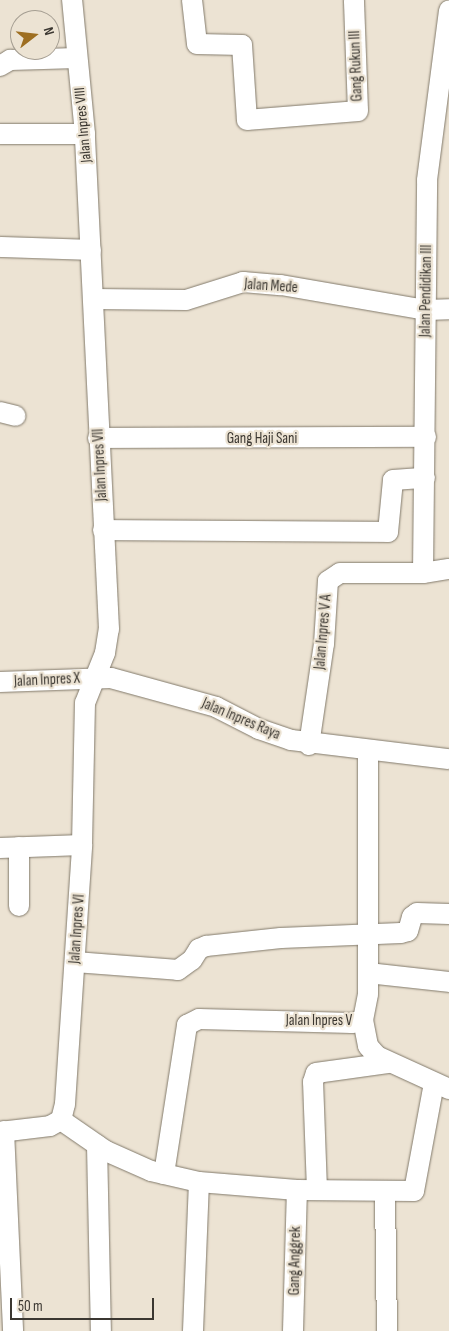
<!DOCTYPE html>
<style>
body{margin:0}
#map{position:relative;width:449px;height:1331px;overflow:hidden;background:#ece3d3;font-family:"Sofia Sans Condensed",sans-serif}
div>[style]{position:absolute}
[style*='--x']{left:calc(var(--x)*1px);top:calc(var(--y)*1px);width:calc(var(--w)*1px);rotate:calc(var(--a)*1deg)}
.roads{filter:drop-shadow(0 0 1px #827a6b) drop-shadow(0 0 1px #827a6b)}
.minor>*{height:20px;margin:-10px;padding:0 10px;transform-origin:10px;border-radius:10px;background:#fff}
span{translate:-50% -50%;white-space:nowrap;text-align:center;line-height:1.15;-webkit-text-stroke:4.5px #ece3d3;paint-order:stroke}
.street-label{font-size:15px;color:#3b3731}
.north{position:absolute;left:10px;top:10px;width:50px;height:50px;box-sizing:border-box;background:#ece3d3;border:1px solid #a59e92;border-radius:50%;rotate:74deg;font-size:14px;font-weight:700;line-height:20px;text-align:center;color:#3b3731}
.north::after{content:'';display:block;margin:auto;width:18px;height:22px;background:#9e6f21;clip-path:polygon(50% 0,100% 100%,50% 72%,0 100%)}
.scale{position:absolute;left:10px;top:1298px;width:144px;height:22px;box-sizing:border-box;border:2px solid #3b3731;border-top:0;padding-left:6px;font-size:15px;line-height:18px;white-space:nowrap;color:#3b3731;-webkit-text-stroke:4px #ece3d3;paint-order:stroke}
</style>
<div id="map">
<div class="roads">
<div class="minor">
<div style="--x:192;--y:0;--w:44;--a:83.5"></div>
<div style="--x:197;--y:44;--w:45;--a:1.3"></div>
<div style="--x:242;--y:45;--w:75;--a:86.2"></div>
<div style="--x:247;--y:120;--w:111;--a:-4.6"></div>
<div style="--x:358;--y:111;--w:111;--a:-92.1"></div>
<div style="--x:0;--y:66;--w:12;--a:-31"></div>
<div style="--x:10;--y:60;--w:67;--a:-1.7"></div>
<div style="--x:0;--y:134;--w:85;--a:0"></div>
<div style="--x:0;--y:247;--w:91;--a:1.9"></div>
<div style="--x:94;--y:299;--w:92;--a:0.6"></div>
<div style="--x:186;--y:300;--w:60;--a:-17.5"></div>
<div style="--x:243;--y:282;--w:38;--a:5"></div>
<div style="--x:281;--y:285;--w:147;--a:9.8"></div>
<div style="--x:426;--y:310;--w:23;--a:-2"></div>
<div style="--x:0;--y:412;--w:16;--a:14"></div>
<div style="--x:98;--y:438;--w:328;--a:-0.2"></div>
<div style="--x:103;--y:530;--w:285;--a:0.4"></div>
<div style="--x:388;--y:532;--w:52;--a:-84.5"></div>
<div style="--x:393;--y:480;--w:32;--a:-4"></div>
<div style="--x:423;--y:573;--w:393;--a:-89.4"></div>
<div style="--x:427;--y:180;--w:171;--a:-82.6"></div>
<div style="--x:0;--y:682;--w:111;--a:-2.1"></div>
<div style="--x:111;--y:678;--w:109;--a:15.4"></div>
<div style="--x:216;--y:707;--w:48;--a:27.1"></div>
<div style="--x:259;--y:729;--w:34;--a:19"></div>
<div style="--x:291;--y:740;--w:159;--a:6.9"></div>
<div style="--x:309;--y:745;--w:102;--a:-81.6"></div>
<div style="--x:324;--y:644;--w:63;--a:-86.4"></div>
<div style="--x:328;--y:581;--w:14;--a:-34"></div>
<div style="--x:340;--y:573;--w:83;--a:0"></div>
<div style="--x:423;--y:573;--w:26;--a:-9"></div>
<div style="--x:0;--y:848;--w:82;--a:-2.1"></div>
<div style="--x:19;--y:906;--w:59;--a:-90"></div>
<div style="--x:75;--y:962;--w:103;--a:4.4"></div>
<div style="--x:178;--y:970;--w:17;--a:-36"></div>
<div style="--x:192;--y:960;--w:13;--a:-58"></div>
<div style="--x:199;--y:949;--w:8;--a:-23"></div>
<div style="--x:206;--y:946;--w:75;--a:-6.1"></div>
<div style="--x:281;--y:938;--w:120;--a:-2.4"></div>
<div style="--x:401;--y:933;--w:7;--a:-16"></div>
<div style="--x:408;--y:931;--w:15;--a:-74"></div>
<div style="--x:412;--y:917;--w:6;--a:-39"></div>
<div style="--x:417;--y:913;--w:32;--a:2"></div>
<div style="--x:368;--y:973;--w:81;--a:6.3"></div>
<div style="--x:363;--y:1020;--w:26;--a:79"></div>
<div style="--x:368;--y:1046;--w:13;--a:48"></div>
<div style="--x:377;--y:1056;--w:79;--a:24.6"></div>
<div style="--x:61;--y:1120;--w:55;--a:34.6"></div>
<div style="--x:106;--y:1151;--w:49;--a:24"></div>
<div style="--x:151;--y:1171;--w:49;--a:12.9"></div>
<div style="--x:199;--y:1182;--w:98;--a:4.7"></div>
<div style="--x:297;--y:1190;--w:117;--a:0.5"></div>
<div style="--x:414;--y:1191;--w:110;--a:-79.5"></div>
<div style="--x:4;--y:1131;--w:200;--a:87.4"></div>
<div style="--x:0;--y:1132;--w:50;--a:-6.8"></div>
<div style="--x:50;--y:1126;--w:13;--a:-29"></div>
<div style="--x:61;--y:1120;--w:16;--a:-76"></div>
<div style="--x:65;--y:1104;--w:260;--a:-86.2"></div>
<div style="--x:82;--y:845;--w:142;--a:-88.8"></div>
<div style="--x:85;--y:703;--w:54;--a:-68.2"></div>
<div style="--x:105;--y:653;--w:24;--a:-81"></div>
<div style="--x:109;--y:629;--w:496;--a:-92.8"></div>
<div style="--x:85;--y:134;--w:135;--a:-95.5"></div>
<div style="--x:97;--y:1145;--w:186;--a:88.8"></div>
<div style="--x:164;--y:1174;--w:151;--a:-81.2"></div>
<div style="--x:187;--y:1025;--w:13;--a:-27"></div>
<div style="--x:199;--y:1019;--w:153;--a:1.5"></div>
<div style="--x:352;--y:1023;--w:11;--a:-15"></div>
<div style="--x:363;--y:1020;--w:26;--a:-79"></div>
<div style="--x:368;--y:994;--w:243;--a:-90"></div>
<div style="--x:317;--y:1190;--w:108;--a:-92.1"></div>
<div style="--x:313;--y:1082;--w:9;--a:-72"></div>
<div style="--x:316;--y:1073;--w:74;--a:-7.8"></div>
<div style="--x:385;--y:1192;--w:139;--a:89.2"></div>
<div style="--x:193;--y:1331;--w:149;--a:-87.7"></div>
<div style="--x:293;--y:1331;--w:141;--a:-88.4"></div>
</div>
</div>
<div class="street-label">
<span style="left:356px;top:66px;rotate:-92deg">Gang Rukun III</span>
<span style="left:83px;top:125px;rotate:-95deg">Jalan Inpres VIII</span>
<span style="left:271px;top:286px;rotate:4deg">Jalan Mede</span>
<span style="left:426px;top:291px;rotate:-89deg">Jalan Pendidikan III</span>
<span style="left:262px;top:439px">Gang Haji Sani</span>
<span style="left:100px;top:465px;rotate:-93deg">Jalan Inpres VII</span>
<span style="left:323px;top:632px;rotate:-85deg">Jalan Inpres V A</span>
<span style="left:47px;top:680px;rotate:-3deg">Jalan Inpres X</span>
<span style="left:241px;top:719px;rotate:23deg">Jalan Inpres Raya</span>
<span style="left:77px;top:929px;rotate:-86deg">Jalan Inpres VI</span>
<span style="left:319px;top:1021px">Jalan Inpres V</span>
<span style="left:295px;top:1261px;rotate:-89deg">Gang Anggrek</span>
</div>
<div class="north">N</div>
<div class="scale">50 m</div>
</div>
